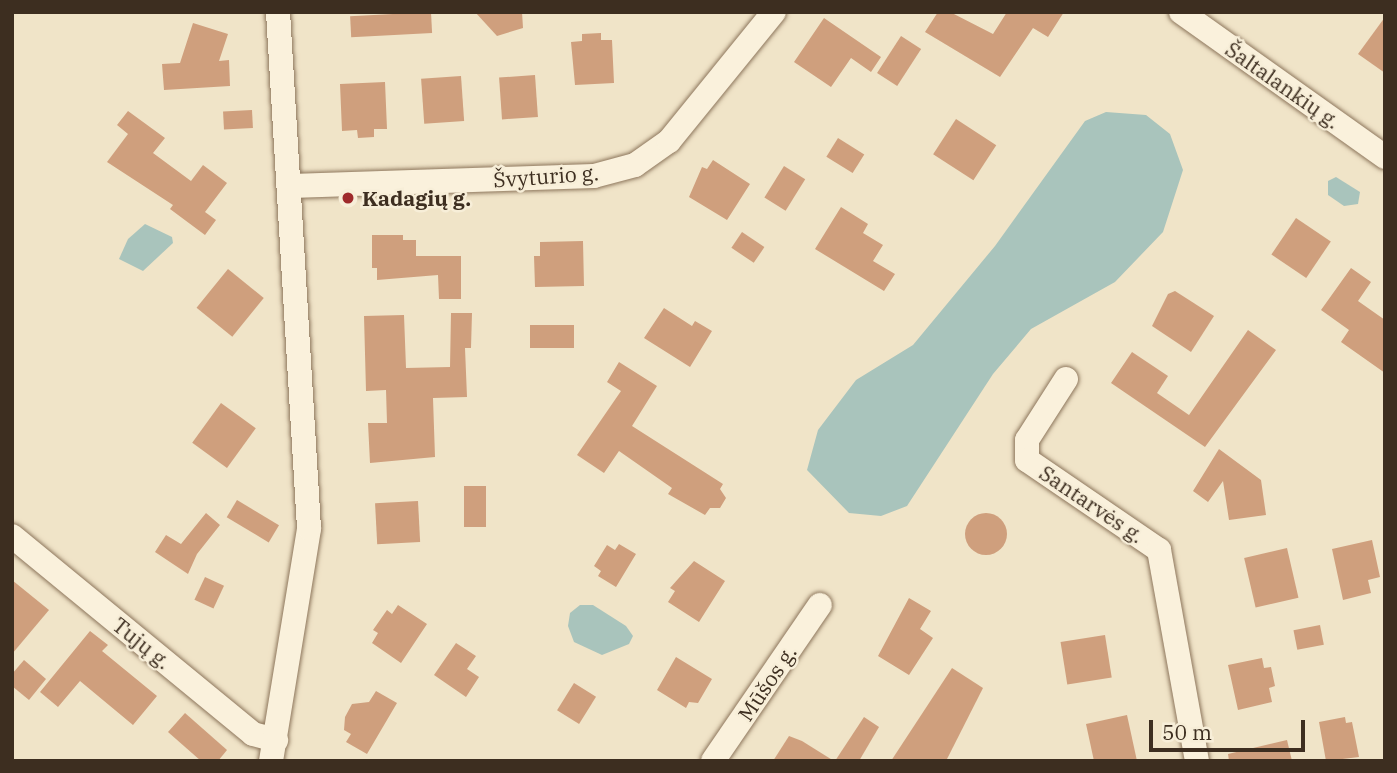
<!DOCTYPE html>
<meta charset="utf-8">
<style>
body{margin:0}
#map{position:relative;width:1397px;height:773px;overflow:hidden;background:#f0e4c8;font-family:"IBM Plex Serif",serif}
div>[style]{position:absolute}
[style*='--x']{left:calc(var(--x)*1px);top:calc(var(--y)*1px);width:calc(var(--w)*1px);rotate:calc(var(--a)*1deg)}
.water>*{inset:0;background:#a9c4bc}
.building>*{inset:0;background:#cf9f7d;transform-origin:0 0}
.round{border-radius:50%}
.roads{filter:drop-shadow(0 0 2px #8d765c) drop-shadow(0 0 2px #8d765c)}
.minor>*{height:24px;margin:-12px;padding:0 12px;transform-origin:12px;border-radius:12px;background:#faf1dc}
.dots>*{width:19px;height:19px;translate:-50% -50%;box-sizing:border-box;border:4px solid #f7eed8;border-radius:50%}
span{translate:-50% -50%;white-space:nowrap;text-align:center;line-height:1.15;-webkit-text-stroke:5px #f7eed8;paint-order:stroke}
.street-label{font-size:21px;color:#3d2e20}
.poi-label{font-size:21px;color:#3d2e20;font-weight:700}
.left{translate:0 -50%;text-align:left}
.frame{position:absolute;inset:0;border:14px solid #3d2e20;pointer-events:none}
.scale{position:absolute;left:1149px;top:720px;width:156px;height:32px;box-sizing:border-box;border:4px solid #3d2e20;border-top:0;padding-left:9px;font-size:21px;line-height:24px;white-space:nowrap;color:#3d2e20;-webkit-text-stroke:5px #f7eed8;paint-order:stroke}
</style>
<div id="map">
<div class="water">
<div style="clip-path:polygon(1106px 112px,1146px 115px,1170px 134px,1183px 170px,1163px 232px,1115px 282px,1031px 329px,993px 374px,907px 506px,881px 516px,849px 513px,807px 470px,818px 430px,856px 380px,913px 345px,995px 246px,1085px 121px)"></div>
<div style="clip-path:polygon(1336px 177px,1360px 192px,1358px 204px,1344px 206px,1328px 195px,1328px 181px)"></div>
<div style="clip-path:polygon(145px 224px,172px 237px,173px 243px,143px 271px,119px 259px,128px 239px)"></div>
<div style="clip-path:polygon(580px 605px,593px 605px,626px 626px,633px 636px,629px 644px,602px 655px,574px 642px,568px 626px,570px 613px)"></div>
</div>
<div class="building">
<div style="left:431px;top:12px;width:21px;height:81px;rotate:87deg"></div>
<div style="clip-path:polygon(475px 12px,522px 12px,523px 28px,497px 36px)"></div>
<div style="clip-path:polygon(938px 12px,950px 12px,993px 34px,1007px 12px,1064px 12px,1048px 37px,1033px 28px,1000px 77px,925px 32px)"></div>
<div style="clip-path:polygon(1385px 17px,1385px 73px,1358px 54px)"></div>
<div style="clip-path:polygon(824px 18px,881px 57px,871px 72px,851px 58px,831px 87px,794px 62px)"></div>
<div style="clip-path:polygon(193px 23px,228px 34px,219px 61px,229px 60px,230px 86px,164px 90px,162px 64px,180px 63px)"></div>
<div style="clip-path:polygon(601px 33px,601px 40px,612px 40px,614px 83px,575px 85px,571px 42px,582px 41px,582px 34px)"></div>
<div style="left:901px;top:36px;width:24px;height:44px;rotate:33deg"></div>
<div style="left:535px;top:75px;width:42px;height:36px;rotate:86deg"></div>
<div style="left:461px;top:76px;width:45px;height:40px;rotate:86deg"></div>
<div style="clip-path:polygon(385px 82px,387px 129px,374px 129px,374px 137px,358px 138px,357px 130px,342px 131px,340px 84px)"></div>
<div style="left:252px;top:110px;width:18px;height:29px;rotate:87deg"></div>
<div style="clip-path:polygon(128px 111px,165px 138px,153px 153px,191px 181px,203px 165px,227px 183px,205px 212px,216px 220px,205px 235px,170px 209px,173px 205px,107px 162px,128px 134px,117px 125px)"></div>
<div style="left:956px;top:119px;width:48px;height:42px;rotate:33deg"></div>
<div style="left:838px;top:138px;width:31px;height:22px;rotate:32deg"></div>
<div style="clip-path:polygon(713px 160px,750px 184px,727px 220px,689px 197px,702px 167px,707px 169px)"></div>
<div style="left:784px;top:166px;width:25px;height:37px;rotate:32deg"></div>
<div style="clip-path:polygon(841px 207px,868px 224px,863px 233px,883px 245px,873px 261px,895px 274px,884px 291px,815px 249px)"></div>
<div style="left:1296px;top:218px;width:42px;height:44px;rotate:34deg"></div>
<div style="left:742px;top:232px;width:27px;height:19px;rotate:34deg"></div>
<div style="clip-path:polygon(372px 235px,403px 235px,403px 240px,416px 240px,416px 256px,461px 256px,461px 299px,439px 299px,438px 275px,377px 280px,377px 268px,372px 268px)"></div>
<div style="clip-path:polygon(583px 241px,584px 286px,535px 287px,534px 256px,540px 256px,540px 242px)"></div>
<div style="clip-path:polygon(1351px 268px,1371px 282px,1358px 301px,1385px 320px,1385px 373px,1341px 342px,1349px 330px,1321px 310px)"></div>
<div style="left:228px;top:269px;width:46px;height:50px;rotate:39deg"></div>
<div style="clip-path:polygon(1175px 291px,1214px 316px,1191px 352px,1152px 326px,1168px 294px)"></div>
<div style="clip-path:polygon(664px 308px,692px 326px,695px 321px,712px 331px,690px 367px,644px 338px)"></div>
<div style="clip-path:polygon(451px 313px,472px 313px,471px 348px,465px 348px,467px 397px,433px 398px,435px 457px,370px 463px,368px 423px,387px 423px,386px 390px,366px 391px,364px 316px,404px 315px,406px 368px,450px 367px)"></div>
<div style="left:530px;top:325px;width:44px;height:23px"></div>
<div style="clip-path:polygon(1248px 330px,1276px 350px,1205px 447px,1111px 383px,1132px 352px,1168px 376px,1157px 393px,1189px 415px)"></div>
<div style="clip-path:polygon(619px 362px,657px 386px,632px 426px,723px 484px,720px 489px,726px 498px,720px 508px,710px 508px,705px 515px,668px 494px,672px 488px,619px 451px,604px 473px,577px 455px,621px 391px,607px 382px)"></div>
<div style="left:221px;top:403px;width:43px;height:49px;rotate:36deg"></div>
<div style="clip-path:polygon(1219px 449px,1261px 480px,1266px 515px,1229px 520px,1223px 481px,1208px 502px,1193px 491px)"></div>
<div style="left:464px;top:486px;width:22px;height:41px"></div>
<div style="left:237px;top:500px;width:49px;height:20px;rotate:31deg"></div>
<div style="left:418px;top:501px;width:41px;height:43px;rotate:87deg"></div>
<div class="round" style="left:965px;top:513px;width:42px;height:42px"></div>
<div style="clip-path:polygon(206px 513px,220px 525px,197px 554px,188px 574px,155px 552px,166px 535px,181px 544px)"></div>
<div style="clip-path:polygon(1372px 540px,1380px 577px,1368px 580px,1371px 593px,1343px 600px,1332px 549px)"></div>
<div style="clip-path:polygon(619px 544px,636px 554px,616px 587px,598px 576px,601px 571px,594px 566px,607px 545px,615px 550px)"></div>
<div style="left:1287px;top:548px;width:51px;height:44px;rotate:77deg"></div>
<div style="clip-path:polygon(694px 561px,725px 581px,699px 622px,668px 602px,675px 591px,670px 588px)"></div>
<div style="left:205px;top:577px;width:21px;height:25px;rotate:25deg"></div>
<div style="clip-path:polygon(12px 580px,49px 610px,12px 654px)"></div>
<div style="clip-path:polygon(909px 598px,931px 611px,920px 629px,933px 638px,909px 675px,878px 656px)"></div>
<div style="clip-path:polygon(398px 605px,427px 624px,401px 663px,372px 643px,378px 633px,373px 630px,387px 610px,392px 614px)"></div>
<div style="left:1320px;top:625px;width:20px;height:27px;rotate:79deg"></div>
<div style="clip-path:polygon(90px 631px,108px 645px,102px 651px,157px 696px,133px 725px,80px 681px,58px 707px,40px 692px)"></div>
<div style="left:1105px;top:635px;width:43px;height:45px;rotate:81deg"></div>
<div style="clip-path:polygon(456px 643px,476px 656px,467px 669px,479px 677px,466px 697px,434px 675px)"></div>
<div style="clip-path:polygon(676px 657px,712px 679px,698px 703px,689px 702px,686px 708px,657px 690px)"></div>
<div style="clip-path:polygon(1262px 658px,1264px 668px,1271px 667px,1275px 686px,1269px 688px,1272px 702px,1238px 710px,1228px 665px)"></div>
<div style="clip-path:polygon(24px 660px,46px 679px,29px 700px,12px 686px,12px 674px)"></div>
<div style="clip-path:polygon(952px 668px,983px 688px,946px 761px,891px 761px)"></div>
<div style="left:574px;top:683px;width:26px;height:32px;rotate:32deg"></div>
<div style="clip-path:polygon(376px 691px,397px 703px,367px 754px,346px 742px,351px 734px,344px 730px,345px 717px,352px 704px,369px 702px)"></div>
<div style="clip-path:polygon(185px 713px,227px 750px,218px 761px,201px 761px,168px 732px)"></div>
<div style="clip-path:polygon(1127px 715px,1137px 761px,1094px 761px,1086px 724px)"></div>
<div style="clip-path:polygon(864px 717px,879px 727px,859px 761px,835px 761px)"></div>
<div style="clip-path:polygon(1345px 717px,1346px 723px,1352px 722px,1359px 757px,1326px 761px,1319px 722px)"></div>
<div style="clip-path:polygon(789px 736px,802px 741px,834px 761px,773px 761px)"></div>
<div style="clip-path:polygon(1287px 740px,1292px 761px,1229px 761px,1228px 754px)"></div>
</div>
<div class="roads">
<div class="minor">
<div style="--x:1181;--y:12;--w:250;--a:35.4"></div>
<div style="--x:291;--y:186;--w:303;--a:-1.9"></div>
<div style="--x:594;--y:176;--w:42;--a:-15"></div>
<div style="--x:635;--y:165;--w:42;--a:-35.2"></div>
<div style="--x:669;--y:141;--w:166;--a:-50.9"></div>
<div style="--x:1066;--y:379;--w:72;--a:122.6"></div>
<div style="--x:1027;--y:440;--w:20;--a:90"></div>
<div style="--x:1027;--y:460;--w:160;--a:34.3"></div>
<div style="--x:1159;--y:550;--w:214;--a:79.8"></div>
<div style="--x:12;--y:536;--w:312;--a:39.4"></div>
<div style="--x:253;--y:734;--w:24;--a:15"></div>
<div style="--x:271;--y:761;--w:236;--a:-80.7"></div>
<div style="--x:309;--y:528;--w:517;--a:-93.44"></div>
<div style="--x:713;--y:761;--w:189;--a:-55.6"></div>
</div>
</div>
<div class="dots">
<div style="left:348px;top:198px;background:#9e2a2b"></div>
</div>
<div class="street-label">
<span style="left:1283px;top:85px;rotate:35deg">Šaltalankių g.</span>
<span style="left:546px;top:176px;rotate:-4deg">Švyturio g.</span>
<span style="left:1092px;top:504px;rotate:34deg">Santarvės g.</span>
<span style="left:142px;top:643px;rotate:39deg">Tujų g.</span>
<span style="left:767px;top:683px;rotate:-56deg">Mūšos g.</span>
</div>
<div class="poi-label">
<span class="left" style="left:362px;top:198px">Kadagių g.</span>
</div>
<div class="frame"></div>
<div class="scale">50 m</div>
</div>
